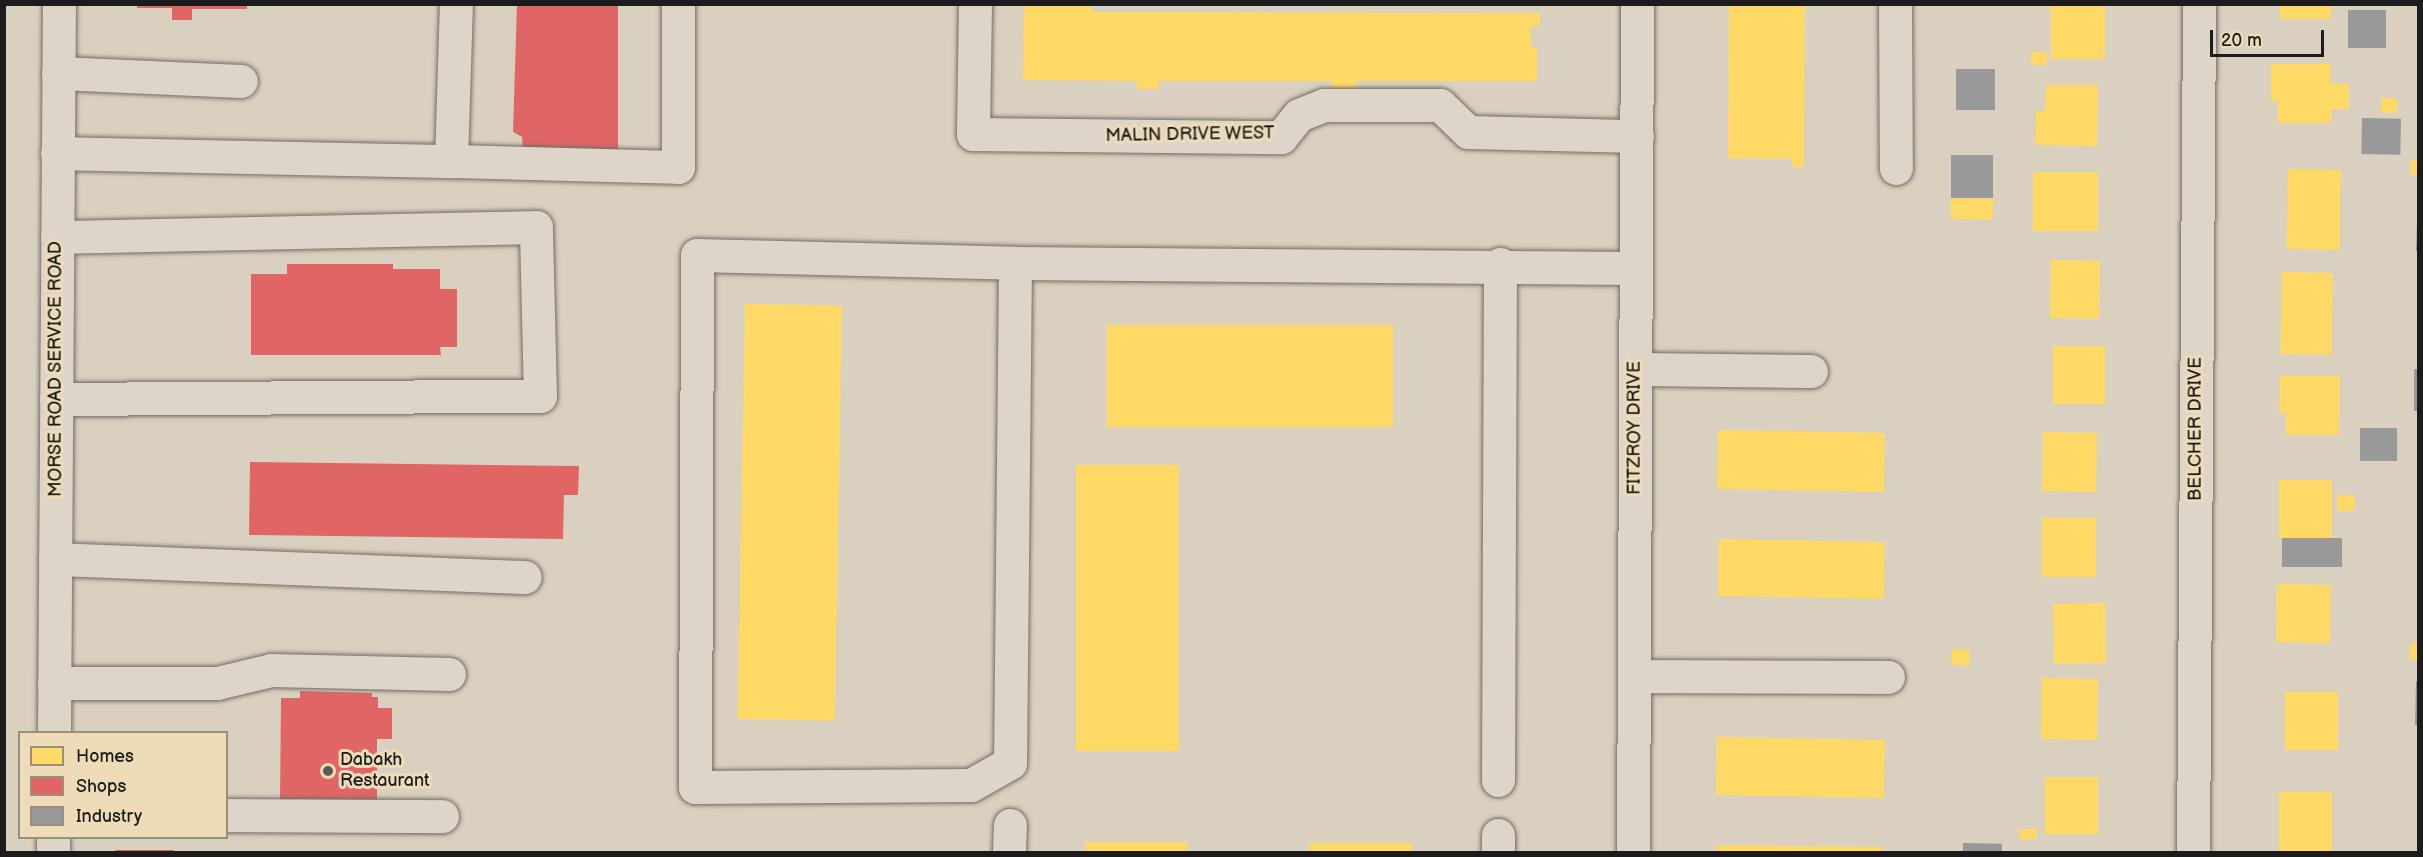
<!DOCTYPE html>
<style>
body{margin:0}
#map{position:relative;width:2423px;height:857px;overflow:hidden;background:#dad0bf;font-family:"Balsamiq Sans",sans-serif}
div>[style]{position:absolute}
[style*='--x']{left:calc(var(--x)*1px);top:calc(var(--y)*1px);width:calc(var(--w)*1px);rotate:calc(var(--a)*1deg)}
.homes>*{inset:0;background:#ffd966;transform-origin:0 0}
.shops>*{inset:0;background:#e06666;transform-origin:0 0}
.industry>*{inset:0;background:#999;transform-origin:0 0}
.roads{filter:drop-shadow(0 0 2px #726d65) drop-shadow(0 0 2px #726d65)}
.minor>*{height:33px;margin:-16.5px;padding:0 16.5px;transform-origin:16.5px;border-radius:16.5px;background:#ddd5c8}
.dots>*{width:16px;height:16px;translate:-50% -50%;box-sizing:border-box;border:3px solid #eedcb9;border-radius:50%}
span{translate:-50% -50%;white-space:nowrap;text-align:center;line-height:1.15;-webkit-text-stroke:6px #eedcb9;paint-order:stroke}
.street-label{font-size:18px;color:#1c1c1c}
.poi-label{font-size:18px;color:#1c1c1c}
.left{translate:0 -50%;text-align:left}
.frame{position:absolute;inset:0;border:6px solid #1c1c1c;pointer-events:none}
.legend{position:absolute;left:18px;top:731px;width:210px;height:108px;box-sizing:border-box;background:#eedcb9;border:2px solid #9a8f7a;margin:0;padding:8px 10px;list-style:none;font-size:18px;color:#1c1c1c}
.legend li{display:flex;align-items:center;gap:12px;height:30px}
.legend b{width:30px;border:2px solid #9a8f7a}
.scale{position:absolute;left:2210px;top:30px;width:114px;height:27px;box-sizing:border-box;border:3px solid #1c1c1c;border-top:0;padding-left:8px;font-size:18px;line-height:21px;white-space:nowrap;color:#1c1c1c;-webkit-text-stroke:4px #eedcb9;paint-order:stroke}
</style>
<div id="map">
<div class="homes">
<div style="clip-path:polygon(1024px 4px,1092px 4px,1092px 12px,1540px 13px,1540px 26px,1531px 26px,1531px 47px,1537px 47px,1537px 81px,1356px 81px,1356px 90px,1332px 90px,1332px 81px,1158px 81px,1159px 89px,1137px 89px,1137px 81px,1023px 80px)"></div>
<div style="clip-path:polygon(1729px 4px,1805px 4px,1804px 167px,1792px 167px,1792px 159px,1728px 158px)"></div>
<div style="left:2051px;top:4px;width:54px;height:55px"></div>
<div style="left:2280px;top:4px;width:51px;height:15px"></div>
<div style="left:2031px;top:52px;width:16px;height:13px"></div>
<div style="clip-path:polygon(2271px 64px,2331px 64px,2330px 83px,2349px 84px,2349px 109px,2332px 109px,2331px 123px,2278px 123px,2278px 101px,2271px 101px)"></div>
<div style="clip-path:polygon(2046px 85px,2098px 85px,2097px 146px,2035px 145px,2036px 111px,2045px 111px)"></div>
<div style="left:2381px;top:98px;width:16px;height:15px"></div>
<div style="clip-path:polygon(2411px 159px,2418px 160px,2418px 175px,2410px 175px)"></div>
<div style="left:2288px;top:169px;width:53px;height:80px;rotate:1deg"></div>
<div style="left:2033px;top:172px;width:65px;height:59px"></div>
<div style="left:1951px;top:198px;width:42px;height:21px;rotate:1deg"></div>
<div style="left:2051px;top:260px;width:49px;height:58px;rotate:1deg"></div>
<div style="left:2282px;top:272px;width:51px;height:82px;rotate:1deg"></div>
<div style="left:745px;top:304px;width:97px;height:415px;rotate:1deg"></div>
<div style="left:1107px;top:325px;width:286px;height:102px"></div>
<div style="left:2053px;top:346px;width:52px;height:58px"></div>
<div style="clip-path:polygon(2280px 376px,2340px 376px,2339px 435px,2286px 435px,2286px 413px,2279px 414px)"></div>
<div style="left:1718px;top:430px;width:167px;height:59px;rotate:1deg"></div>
<div style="left:2043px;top:432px;width:54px;height:59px;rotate:1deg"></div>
<div style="left:1076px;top:465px;width:103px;height:286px"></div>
<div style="left:2279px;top:480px;width:53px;height:58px"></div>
<div style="left:2337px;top:495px;width:18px;height:16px"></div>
<div style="left:2042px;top:518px;width:54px;height:59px"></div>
<div style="left:1719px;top:539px;width:166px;height:57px;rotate:1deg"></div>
<div style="left:2277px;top:584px;width:54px;height:58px;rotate:1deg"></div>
<div style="left:2105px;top:603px;width:60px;height:52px;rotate:89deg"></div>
<div style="left:2410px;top:643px;width:8px;height:17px"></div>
<div style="left:1952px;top:649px;width:18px;height:16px;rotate:3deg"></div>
<div style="left:2042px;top:678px;width:56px;height:61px;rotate:1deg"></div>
<div style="left:2285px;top:692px;width:53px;height:58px"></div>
<div style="left:1717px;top:737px;width:168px;height:58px;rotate:1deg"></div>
<div style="left:2045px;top:777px;width:53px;height:57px"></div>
<div style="left:2279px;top:792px;width:53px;height:60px"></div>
<div style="left:2036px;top:828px;width:10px;height:17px;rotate:84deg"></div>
<div style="left:1085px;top:842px;width:102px;height:10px"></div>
<div style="left:1309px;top:843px;width:103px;height:9px"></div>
<div style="clip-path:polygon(1717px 845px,1883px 847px,1883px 852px,1717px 852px)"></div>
</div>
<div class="shops">
<div style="clip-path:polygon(137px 4px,247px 4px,247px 9px,192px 9px,192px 20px,172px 20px,172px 8px,137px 8px)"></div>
<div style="clip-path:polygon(517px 4px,618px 4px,618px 151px,523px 152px,522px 137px,513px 132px)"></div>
<div style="clip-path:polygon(287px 264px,393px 264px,393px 269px,440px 269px,440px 289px,457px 289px,457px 347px,440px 347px,441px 355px,251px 355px,251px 274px,287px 274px)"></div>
<div style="clip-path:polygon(250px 462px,579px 466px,578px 495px,564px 495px,563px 539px,249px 535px)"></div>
<div style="clip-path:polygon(300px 691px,372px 693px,372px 697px,378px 697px,378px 708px,392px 708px,392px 739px,377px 739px,377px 803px,280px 802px,281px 698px,300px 698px)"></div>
<div style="left:115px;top:850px;width:59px;height:2px"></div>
</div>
<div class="industry">
<div style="left:2348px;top:10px;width:38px;height:38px"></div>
<div style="left:1956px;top:69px;width:39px;height:41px"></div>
<div style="left:2362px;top:118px;width:39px;height:36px;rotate:1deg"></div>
<div style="left:1951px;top:155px;width:42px;height:43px"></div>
<div style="clip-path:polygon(2417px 222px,2418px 222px,2418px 251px,2416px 251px)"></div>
<div style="left:2414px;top:369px;width:4px;height:42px"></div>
<div style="left:2360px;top:428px;width:37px;height:33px"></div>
<div style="left:2342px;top:538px;width:29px;height:60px;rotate:90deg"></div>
<div style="clip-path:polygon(2416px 681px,2418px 681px,2418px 725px,2415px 725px)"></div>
<div style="left:1963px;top:843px;width:39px;height:9px;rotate:1deg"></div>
</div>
<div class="roads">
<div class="minor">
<div style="--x:975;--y:4;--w:130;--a:90.9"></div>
<div style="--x:973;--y:134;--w:308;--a:0.6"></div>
<div style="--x:1281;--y:137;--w:28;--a:-51"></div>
<div style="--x:1299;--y:115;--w:27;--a:-22"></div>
<div style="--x:1324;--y:105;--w:116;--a:0"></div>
<div style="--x:1440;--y:105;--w:39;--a:44"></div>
<div style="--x:1468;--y:132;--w:169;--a:1.4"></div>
<div style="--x:1895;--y:4;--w:164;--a:89.7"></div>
<div style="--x:58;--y:73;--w:183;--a:2.5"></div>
<div style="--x:57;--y:153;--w:394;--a:1.2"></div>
<div style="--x:451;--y:161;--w:157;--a:-88.2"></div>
<div style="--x:451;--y:161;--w:227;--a:1.5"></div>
<div style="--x:678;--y:167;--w:163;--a:-90"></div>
<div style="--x:1015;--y:263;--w:500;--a:90.57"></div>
<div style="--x:1010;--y:763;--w:45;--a:150.6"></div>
<div style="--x:971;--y:785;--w:276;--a:179.6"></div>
<div style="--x:695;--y:787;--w:532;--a:-89.78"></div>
<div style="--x:697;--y:255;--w:318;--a:1.4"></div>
<div style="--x:1015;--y:263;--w:620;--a:0.46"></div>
<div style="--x:1635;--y:369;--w:176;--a:0.7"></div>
<div style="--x:56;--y:399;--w:484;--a:-0.4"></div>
<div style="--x:540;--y:396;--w:169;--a:-91.4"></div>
<div style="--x:536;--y:227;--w:479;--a:178.8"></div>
<div style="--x:55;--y:559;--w:470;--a:2.2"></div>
<div style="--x:1634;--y:676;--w:254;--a:0.2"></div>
<div style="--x:54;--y:683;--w:163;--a:0"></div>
<div style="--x:217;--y:683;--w:56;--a:-13.5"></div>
<div style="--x:271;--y:670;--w:178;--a:1.3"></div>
<div style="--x:54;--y:732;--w:728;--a:-89.61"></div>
<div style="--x:1498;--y:780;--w:516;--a:-89.78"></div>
<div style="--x:226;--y:815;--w:216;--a:0.3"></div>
<div style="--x:1498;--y:835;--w:17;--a:90"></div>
<div style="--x:53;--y:852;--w:14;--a:-90"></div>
<div style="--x:1009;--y:852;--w:27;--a:-88"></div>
<div style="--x:1633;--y:852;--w:848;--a:-89.73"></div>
<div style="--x:2193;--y:852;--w:848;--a:-89.59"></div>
</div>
</div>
<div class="dots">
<div style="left:328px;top:771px;background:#5e5b55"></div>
</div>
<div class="street-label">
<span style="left:1190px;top:135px;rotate:-1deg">MALIN DRIVE WEST</span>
<span style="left:56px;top:369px;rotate:-90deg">MORSE ROAD SERVICE ROAD</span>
<span style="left:1635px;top:428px;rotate:-90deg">FITZROY DRIVE</span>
<span style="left:2196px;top:429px;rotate:-90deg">BELCHER DRIVE</span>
</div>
<div class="poi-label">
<span class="left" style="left:340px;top:771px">Dabakh<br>Restaurant</span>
</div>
<div class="frame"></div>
<ul class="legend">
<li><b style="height:16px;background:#ffd966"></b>Homes</li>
<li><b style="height:16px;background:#e06666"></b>Shops</li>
<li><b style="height:16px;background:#999"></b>Industry</li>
</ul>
<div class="scale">20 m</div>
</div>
